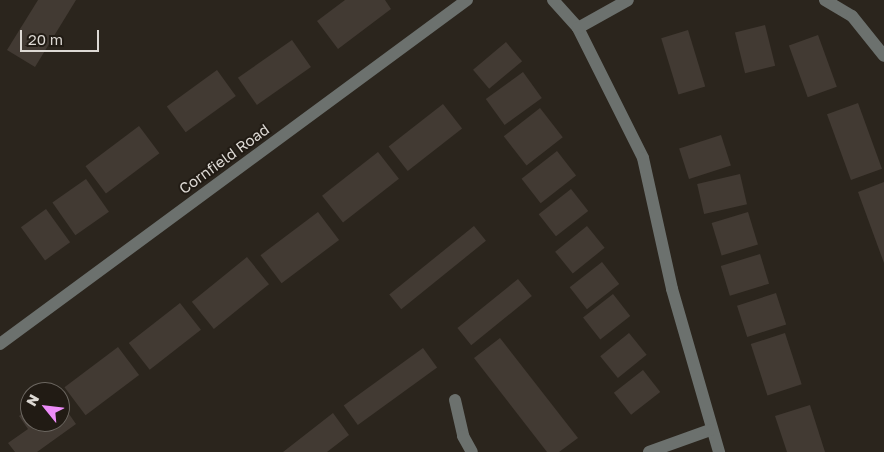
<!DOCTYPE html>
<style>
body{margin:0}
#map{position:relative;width:884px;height:452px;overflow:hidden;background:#2b251d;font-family:"Golos Text",sans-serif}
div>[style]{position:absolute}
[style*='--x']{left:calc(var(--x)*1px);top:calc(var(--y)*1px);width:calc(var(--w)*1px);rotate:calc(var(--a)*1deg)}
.building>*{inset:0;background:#423a33;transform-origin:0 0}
.minor>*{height:12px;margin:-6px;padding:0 6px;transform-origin:6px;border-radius:6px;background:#6c716e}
span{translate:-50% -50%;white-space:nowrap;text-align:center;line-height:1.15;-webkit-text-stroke:4px #211b14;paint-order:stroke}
.street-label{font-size:15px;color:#ddd9d4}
.north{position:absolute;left:20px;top:382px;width:50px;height:50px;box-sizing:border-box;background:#211b14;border:1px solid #6c6761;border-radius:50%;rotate:299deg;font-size:14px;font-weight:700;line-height:20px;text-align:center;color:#ddd9d4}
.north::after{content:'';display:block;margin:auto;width:18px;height:22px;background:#ed8cf9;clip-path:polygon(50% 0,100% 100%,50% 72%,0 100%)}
.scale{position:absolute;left:20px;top:30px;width:79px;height:22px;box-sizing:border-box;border:2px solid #ddd9d4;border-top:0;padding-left:6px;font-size:15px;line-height:18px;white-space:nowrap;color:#ddd9d4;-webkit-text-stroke:4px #211b14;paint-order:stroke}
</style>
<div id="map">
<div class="building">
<div style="clip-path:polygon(38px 0,76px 0,35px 67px,7px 50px)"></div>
<div style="clip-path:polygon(345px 0,385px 0,391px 9px,338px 49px,317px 21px)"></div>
<div style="left:765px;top:25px;width:42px;height:31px;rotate:76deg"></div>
<div style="left:688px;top:30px;width:59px;height:28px;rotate:73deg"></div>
<div style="left:818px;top:35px;width:55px;height:31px;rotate:70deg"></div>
<div style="left:292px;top:40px;width:33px;height:66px;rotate:55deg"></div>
<div style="left:506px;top:42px;width:25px;height:43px;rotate:50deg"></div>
<div style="left:217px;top:70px;width:32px;height:62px;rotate:54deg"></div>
<div style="left:523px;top:72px;width:32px;height:46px;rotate:54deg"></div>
<div style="left:858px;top:103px;width:70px;height:33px;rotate:70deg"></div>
<div style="left:443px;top:104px;width:31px;height:69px;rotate:52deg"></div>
<div style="left:540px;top:108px;width:37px;height:46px;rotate:52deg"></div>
<div style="left:139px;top:126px;width:34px;height:67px;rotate:53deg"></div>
<div style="left:721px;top:135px;width:32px;height:44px;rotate:72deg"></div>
<div style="left:557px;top:151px;width:31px;height:45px;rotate:52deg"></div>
<div style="left:378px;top:152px;width:34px;height:71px;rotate:52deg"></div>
<div style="left:740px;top:174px;width:31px;height:44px;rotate:77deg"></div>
<div style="left:86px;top:179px;width:40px;height:41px;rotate:55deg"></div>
<div style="clip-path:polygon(884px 182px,884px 263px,858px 192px)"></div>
<div style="left:571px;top:189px;width:28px;height:41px;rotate:52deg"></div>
<div style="left:46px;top:209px;width:41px;height:31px;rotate:54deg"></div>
<div style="left:318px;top:212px;width:35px;height:72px;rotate:53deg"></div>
<div style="left:748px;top:212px;width:34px;height:38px;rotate:73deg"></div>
<div style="left:474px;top:226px;width:19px;height:109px;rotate:51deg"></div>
<div style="left:587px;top:226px;width:28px;height:41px;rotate:51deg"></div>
<div style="left:760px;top:254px;width:31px;height:41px;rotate:73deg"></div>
<div style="left:247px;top:257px;width:35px;height:71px;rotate:51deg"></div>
<div style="left:602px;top:262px;width:28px;height:41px;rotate:52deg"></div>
<div style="left:518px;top:279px;width:22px;height:78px;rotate:51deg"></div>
<div style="left:776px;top:293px;width:33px;height:41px;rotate:72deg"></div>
<div style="left:613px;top:294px;width:28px;height:38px;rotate:52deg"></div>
<div style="left:180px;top:303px;width:34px;height:65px;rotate:52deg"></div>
<div style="left:629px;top:333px;width:28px;height:37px;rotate:51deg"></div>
<div style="left:785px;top:333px;width:54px;height:36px;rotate:72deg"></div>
<div style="clip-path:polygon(500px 338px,578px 438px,559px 452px,547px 452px,474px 358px)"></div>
<div style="left:118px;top:347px;width:35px;height:67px;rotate:53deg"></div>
<div style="left:423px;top:348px;width:24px;height:98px;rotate:54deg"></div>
<div style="left:643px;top:370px;width:28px;height:37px;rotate:52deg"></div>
<div style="clip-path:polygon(60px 401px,76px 424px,37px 452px,15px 452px,8px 443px,28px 429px,19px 416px,30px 408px,30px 422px,60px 422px)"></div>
<div style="clip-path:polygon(810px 405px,825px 452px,787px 452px,775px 416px)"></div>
<div style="clip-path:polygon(333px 413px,349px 435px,327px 452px,283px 452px)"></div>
</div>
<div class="minor">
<div style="--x:553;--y:0;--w:38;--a:48"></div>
<div style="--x:578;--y:28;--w:145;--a:63.4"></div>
<div style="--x:643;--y:158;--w:134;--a:77.5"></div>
<div style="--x:672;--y:289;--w:170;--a:73.9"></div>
<div style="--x:825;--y:0;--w:31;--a:31"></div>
<div style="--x:852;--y:16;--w:51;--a:51.3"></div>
<div style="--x:578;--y:28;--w:57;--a:-29.2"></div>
<div style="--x:0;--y:344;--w:580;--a:-36.38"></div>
<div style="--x:455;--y:400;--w:37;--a:77"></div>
<div style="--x:463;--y:436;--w:18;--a:61"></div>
<div style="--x:649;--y:452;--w:65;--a:-19.8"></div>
</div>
<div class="street-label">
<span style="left:224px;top:159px;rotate:-36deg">Cornfield Road</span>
</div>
<div class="north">N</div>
<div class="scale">20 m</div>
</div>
